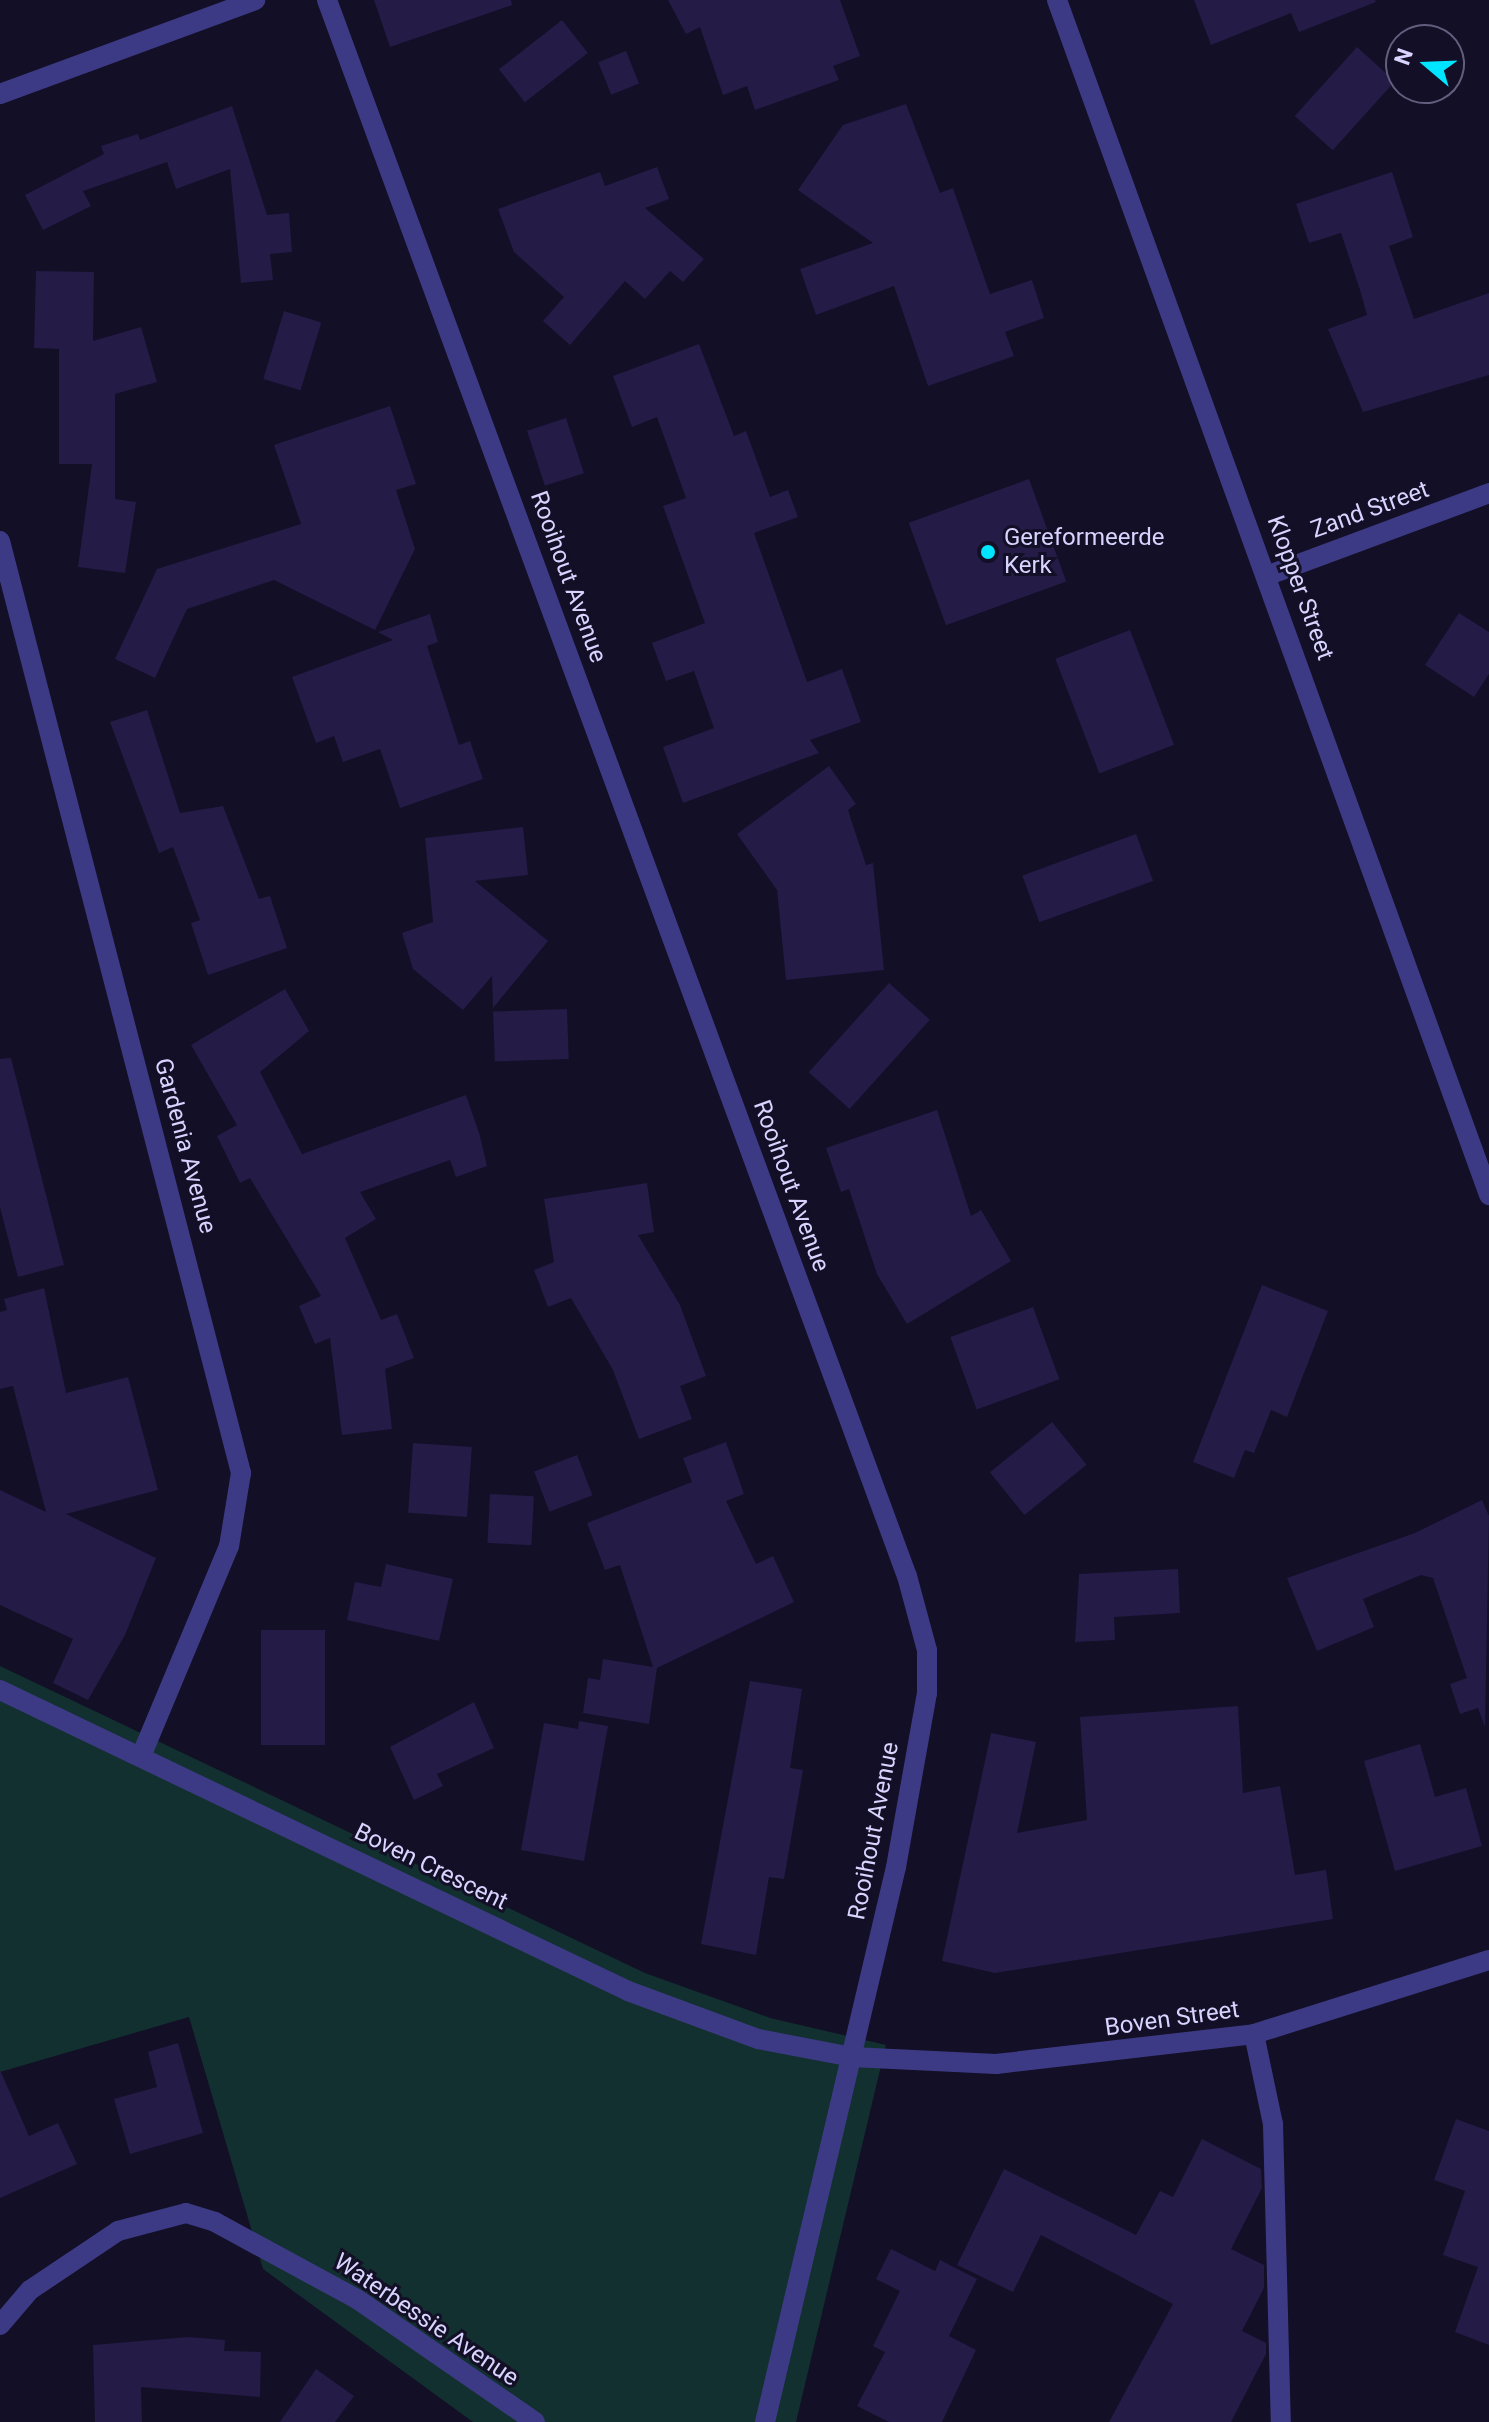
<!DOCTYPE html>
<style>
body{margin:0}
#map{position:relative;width:1489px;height:2422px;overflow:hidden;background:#130f26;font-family:Roboto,sans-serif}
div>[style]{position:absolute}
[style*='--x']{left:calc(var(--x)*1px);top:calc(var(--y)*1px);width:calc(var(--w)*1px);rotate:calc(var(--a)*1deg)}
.green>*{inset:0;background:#12302f}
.building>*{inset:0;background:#241b47;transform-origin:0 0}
.minor>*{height:20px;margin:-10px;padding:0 10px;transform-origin:10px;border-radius:10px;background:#3d3a85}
.dots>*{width:22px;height:22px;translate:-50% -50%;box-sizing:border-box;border:4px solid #130f26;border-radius:50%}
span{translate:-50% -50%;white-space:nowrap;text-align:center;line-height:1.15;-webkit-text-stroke:6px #130f26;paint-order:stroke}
.street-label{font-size:24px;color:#d9d4ff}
.poi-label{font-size:24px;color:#d9d4ff}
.left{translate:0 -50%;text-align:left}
.north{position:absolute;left:1385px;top:24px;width:80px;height:80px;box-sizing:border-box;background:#130f26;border:2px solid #625e7d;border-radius:50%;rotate:289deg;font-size:22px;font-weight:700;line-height:32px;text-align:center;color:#d9d4ff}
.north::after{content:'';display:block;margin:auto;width:28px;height:36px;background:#00e5ff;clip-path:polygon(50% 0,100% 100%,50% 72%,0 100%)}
</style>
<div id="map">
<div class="green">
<div style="clip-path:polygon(0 1666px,645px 1973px,770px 2018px,886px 2045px,796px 2422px,473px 2422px,263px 2269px,189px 2017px,0 2072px)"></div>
</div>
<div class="building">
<div style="clip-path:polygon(374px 0,511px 0,512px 5px,390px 47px)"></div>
<div style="clip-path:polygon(668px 0,840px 0,860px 56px,833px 66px,839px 80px,755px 110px,747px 86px,723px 95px,700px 27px,686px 34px)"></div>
<div style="clip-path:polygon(1194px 0,1375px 0,1376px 2px,1299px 32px,1291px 13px,1211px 45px)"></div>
<div style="left:562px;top:20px;width:42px;height:80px;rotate:52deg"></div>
<div style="left:1357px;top:47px;width:51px;height:93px;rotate:42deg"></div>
<div style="left:626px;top:51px;width:35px;height:30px;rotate:68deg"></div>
<div style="clip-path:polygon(906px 104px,940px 193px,953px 188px,990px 294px,1032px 280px,1044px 318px,1005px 332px,1014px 356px,928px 386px,894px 286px,816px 315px,800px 269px,873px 243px,798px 190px,843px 125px)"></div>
<div style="clip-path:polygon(232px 106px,267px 215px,289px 213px,292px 252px,270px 254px,273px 280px,241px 283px,230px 169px,176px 189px,167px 162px,83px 191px,91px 206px,43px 230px,25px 195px,104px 154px,101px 146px,138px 134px,140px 140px)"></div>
<div style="clip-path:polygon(657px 167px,669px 199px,645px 208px,704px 259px,683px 282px,670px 271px,645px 299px,625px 281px,570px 345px,543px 321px,564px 297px,514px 252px,498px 209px,600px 172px,605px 186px)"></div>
<div style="clip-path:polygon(1392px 172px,1413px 237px,1389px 246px,1414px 319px,1489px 293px,1489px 375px,1363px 412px,1328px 329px,1367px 315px,1360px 290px,1341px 233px,1309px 243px,1296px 204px)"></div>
<div style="clip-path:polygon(36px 271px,94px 272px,93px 341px,141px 327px,157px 382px,115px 394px,115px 499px,136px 502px,125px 573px,78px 567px,92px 464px,59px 464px,59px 349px,34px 348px)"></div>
<div style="left:284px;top:311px;width:39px;height:71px;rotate:17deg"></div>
<div style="clip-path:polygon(699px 344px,734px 436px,746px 431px,770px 497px,788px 490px,798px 517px,754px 533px,807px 682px,842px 669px,861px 722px,810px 740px,819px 753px,683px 803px,663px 747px,714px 728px,694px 671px,666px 681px,652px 643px,705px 623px,663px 506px,686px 498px,657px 417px,632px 427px,613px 376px)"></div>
<div style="clip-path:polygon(390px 406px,416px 484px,396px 490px,415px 549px,375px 630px,274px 580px,187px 609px,155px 678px,115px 659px,157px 569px,301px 524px,274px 445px)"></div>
<div style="left:566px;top:418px;width:58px;height:41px;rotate:72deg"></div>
<div style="left:1029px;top:479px;width:109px;height:128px;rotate:70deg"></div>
<div style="clip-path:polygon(1459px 613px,1489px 632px,1489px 674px,1474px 697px,1425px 665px)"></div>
<div style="clip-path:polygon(430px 614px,438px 642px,427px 646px,459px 745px,470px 741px,483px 779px,400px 808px,380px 749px,343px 762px,334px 736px,316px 743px,292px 677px,393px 640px,378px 632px)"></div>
<div style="left:1130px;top:630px;width:123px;height:80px;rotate:69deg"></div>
<div style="clip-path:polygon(147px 710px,180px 813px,223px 806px,259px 899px,270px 896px,287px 948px,208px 975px,191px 923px,200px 920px,173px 847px,159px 853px,110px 722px)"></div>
<div style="clip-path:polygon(829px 766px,856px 804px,848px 810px,866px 865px,873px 863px,884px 970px,786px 980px,777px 890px,737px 834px)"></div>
<div style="clip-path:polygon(523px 827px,528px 875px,475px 881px,548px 941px,493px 1008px,492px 976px,463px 1010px,413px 969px,402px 933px,433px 922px,425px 838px)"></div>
<div style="left:1136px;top:834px;width:50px;height:121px;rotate:70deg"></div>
<div style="left:889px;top:983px;width:55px;height:120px;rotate:42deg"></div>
<div style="clip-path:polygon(285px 989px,309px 1031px,260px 1072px,302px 1154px,466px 1095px,480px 1136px,487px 1166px,456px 1177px,450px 1160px,360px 1192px,376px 1219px,345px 1238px,381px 1320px,397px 1314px,414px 1358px,385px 1369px,392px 1429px,342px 1435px,330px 1338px,315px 1344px,299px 1306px,321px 1296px,250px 1178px,240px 1183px,217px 1136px,237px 1125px,191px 1045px)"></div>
<div style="left:567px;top:1009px;width:50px;height:74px;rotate:88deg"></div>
<div style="clip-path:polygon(11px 1058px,64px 1265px,18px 1277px,0 1207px,0 1059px)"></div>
<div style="clip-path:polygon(937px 1110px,971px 1216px,981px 1210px,1011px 1261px,907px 1324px,877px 1274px,849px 1189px,841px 1192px,826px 1148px)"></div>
<div style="clip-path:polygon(647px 1183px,654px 1232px,638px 1235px,680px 1305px,706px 1376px,680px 1386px,692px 1419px,639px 1439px,613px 1370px,571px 1298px,548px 1307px,534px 1270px,554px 1262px,544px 1199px)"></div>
<div style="clip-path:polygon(1262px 1285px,1328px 1311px,1287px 1417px,1271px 1410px,1254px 1453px,1245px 1450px,1234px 1478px,1193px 1462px)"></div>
<div style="clip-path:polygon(44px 1288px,66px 1393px,128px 1377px,158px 1490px,66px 1514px,156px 1558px,125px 1635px,88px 1700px,53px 1683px,73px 1639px,0 1605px,0 1490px,46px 1512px,13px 1386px,0 1389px,0 1312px,7px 1310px,4px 1299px)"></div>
<div style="left:1033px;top:1307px;width:77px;height:88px;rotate:70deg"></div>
<div style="left:1052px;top:1422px;width:55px;height:80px;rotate:51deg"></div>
<div style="clip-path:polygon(726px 1442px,744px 1494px,726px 1501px,756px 1564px,773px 1556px,794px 1602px,657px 1668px,649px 1724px,583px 1713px,588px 1678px,600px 1680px,603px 1659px,653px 1667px,620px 1565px,605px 1570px,587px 1523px,692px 1482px,683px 1458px)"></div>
<div style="left:413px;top:1443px;width:59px;height:70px;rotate:4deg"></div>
<div style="left:577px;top:1455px;width:43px;height:46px;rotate:69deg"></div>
<div style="left:490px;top:1494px;width:44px;height:49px;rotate:3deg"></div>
<div style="clip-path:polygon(1482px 1500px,1489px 1516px,1485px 1727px,1478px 1708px,1460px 1714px,1450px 1684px,1467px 1678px,1433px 1578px,1421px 1575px,1363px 1599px,1374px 1627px,1317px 1651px,1287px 1578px,1415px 1533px)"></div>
<div style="clip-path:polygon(386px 1564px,453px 1579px,439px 1641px,347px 1620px,355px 1582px,381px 1587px)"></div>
<div style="clip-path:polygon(1178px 1569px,1180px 1613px,1114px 1617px,1115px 1640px,1075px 1642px,1079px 1574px)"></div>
<div style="left:261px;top:1630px;width:64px;height:115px"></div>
<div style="clip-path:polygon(750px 1681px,802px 1689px,790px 1768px,803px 1770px,784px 1879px,769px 1877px,756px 1955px,701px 1944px)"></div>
<div style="clip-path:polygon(474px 1702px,494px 1748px,437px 1774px,443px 1786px,414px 1800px,390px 1747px)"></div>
<div style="clip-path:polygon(1238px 1706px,1243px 1793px,1280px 1786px,1295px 1875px,1326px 1870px,1333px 1919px,995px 1973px,942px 1961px,991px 1733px,1036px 1742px,1017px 1833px,1087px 1820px,1080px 1717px)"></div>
<div style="clip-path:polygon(579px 1721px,608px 1726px,584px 1861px,521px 1850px,544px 1723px,578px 1729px)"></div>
<div style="clip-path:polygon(1420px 1744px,1435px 1797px,1466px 1788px,1482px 1846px,1395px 1871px,1364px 1761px)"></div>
<div style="clip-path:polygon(178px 2043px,203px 2133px,130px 2154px,114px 2099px,157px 2087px,148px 2052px)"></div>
<div style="clip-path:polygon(0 2070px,29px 2136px,58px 2123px,77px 2164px,0 2198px)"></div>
<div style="clip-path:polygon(1456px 2119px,1489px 2131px,1489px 2345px,1455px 2332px,1478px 2267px,1443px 2255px,1465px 2191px,1434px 2180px)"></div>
<div style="clip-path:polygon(1202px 2139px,1261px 2169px,1262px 2188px,1231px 2249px,1264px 2265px,1264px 2288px,1242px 2331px,1266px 2343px,1266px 2354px,1231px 2422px,1109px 2422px,1173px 2304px,1041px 2235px,1013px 2292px,957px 2265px,1004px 2169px,1136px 2235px,1160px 2191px,1173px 2197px)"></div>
<div style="clip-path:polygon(891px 2249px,935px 2271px,940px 2260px,977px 2279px,949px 2336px,976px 2350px,942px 2422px,889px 2422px,857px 2406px,885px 2352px,873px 2346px,900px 2291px,876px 2279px)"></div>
<div style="clip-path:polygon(188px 2337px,225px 2340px,224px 2351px,261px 2352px,260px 2397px,141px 2387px,142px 2422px,95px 2422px,93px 2345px)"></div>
<div style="clip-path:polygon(316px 2369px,354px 2396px,335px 2422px,280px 2422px)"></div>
</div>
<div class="minor">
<div style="--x:327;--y:0;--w:1679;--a:69.8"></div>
<div style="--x:907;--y:1576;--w:77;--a:74.9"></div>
<div style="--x:927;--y:1650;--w:43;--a:90"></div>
<div style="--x:927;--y:1693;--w:177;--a:100.1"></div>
<div style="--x:896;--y:1867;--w:570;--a:103.28"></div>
<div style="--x:1057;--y:0;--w:1271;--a:70.12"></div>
<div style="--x:0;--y:94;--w:272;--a:-20.2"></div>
<div style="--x:0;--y:541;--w:963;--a:75.5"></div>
<div style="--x:241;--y:1473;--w:74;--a:99.3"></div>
<div style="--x:229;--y:1546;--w:228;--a:112.7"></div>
<div style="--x:1269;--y:575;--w:235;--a:-20.4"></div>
<div style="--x:0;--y:1690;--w:696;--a:25.61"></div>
<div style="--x:628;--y:1991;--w:139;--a:20.3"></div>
<div style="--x:758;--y:2039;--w:96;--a:10.8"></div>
<div style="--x:852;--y:2057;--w:144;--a:2.8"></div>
<div style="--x:996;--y:2064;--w:260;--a:-6.6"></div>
<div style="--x:1254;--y:2034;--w:246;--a:-17.5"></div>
<div style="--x:1254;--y:2034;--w:92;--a:78.1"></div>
<div style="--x:1273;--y:2124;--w:298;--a:88.5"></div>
<div style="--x:0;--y:2325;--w:46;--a:-49.4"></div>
<div style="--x:30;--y:2290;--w:106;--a:-33.8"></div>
<div style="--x:118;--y:2231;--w:70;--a:-14.8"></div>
<div style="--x:186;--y:2213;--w:30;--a:17"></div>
<div style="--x:215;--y:2222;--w:162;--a:28.5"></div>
<div style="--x:357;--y:2299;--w:216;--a:34.6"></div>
</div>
<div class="dots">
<div style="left:988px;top:552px;background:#00e5ff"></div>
</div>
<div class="street-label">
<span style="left:1370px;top:510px;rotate:-20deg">Zand Street</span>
<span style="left:568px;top:577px;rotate:70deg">Rooihout Avenue</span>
<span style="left:1300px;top:588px;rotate:70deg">Klopper Street</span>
<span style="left:185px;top:1146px;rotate:75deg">Gardenia Avenue</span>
<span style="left:791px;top:1186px;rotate:70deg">Rooihout Avenue</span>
<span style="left:874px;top:1831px;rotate:-79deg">Rooihout Avenue</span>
<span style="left:431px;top:1867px;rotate:26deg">Boven Crescent</span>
<span style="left:1172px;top:2019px;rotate:-8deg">Boven Street</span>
<span style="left:426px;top:2320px;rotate:34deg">Waterbessie Avenue</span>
</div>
<div class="poi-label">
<span class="left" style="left:1004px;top:552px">Gereformeerde<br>Kerk</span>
</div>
<div class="north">N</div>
</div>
